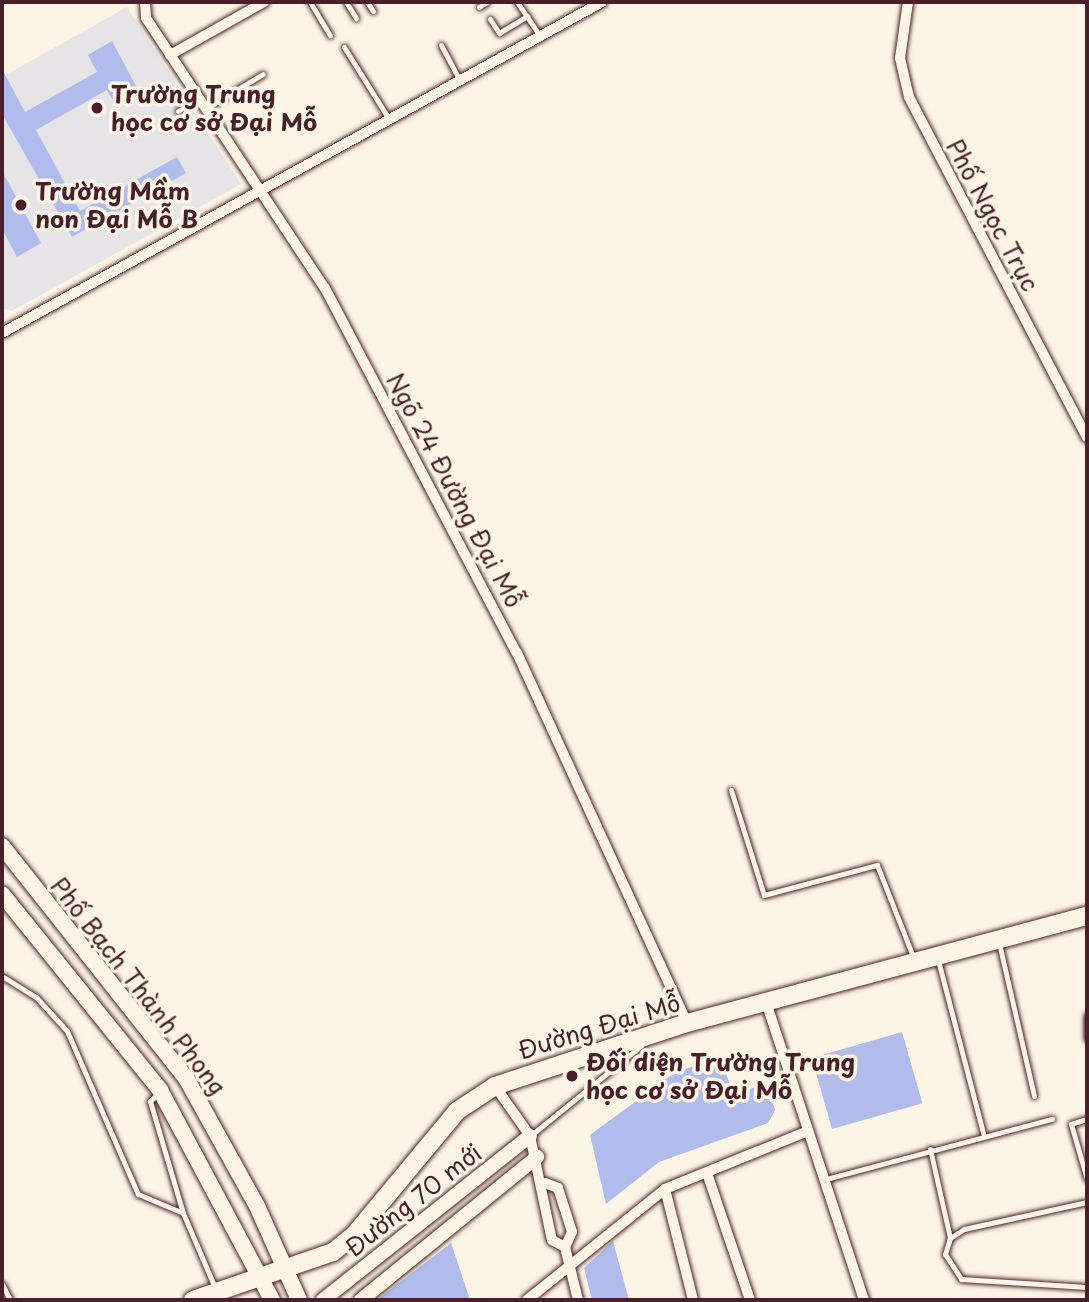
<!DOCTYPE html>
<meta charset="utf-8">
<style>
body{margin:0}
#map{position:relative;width:1089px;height:1302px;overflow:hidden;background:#fcf5e5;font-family:"Playpen Sans",sans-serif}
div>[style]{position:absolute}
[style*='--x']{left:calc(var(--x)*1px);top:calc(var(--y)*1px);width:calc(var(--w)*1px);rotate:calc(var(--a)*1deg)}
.built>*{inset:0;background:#e6e4e7}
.building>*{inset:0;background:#b1bbec;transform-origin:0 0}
.roads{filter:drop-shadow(0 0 2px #4a1f2b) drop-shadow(0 0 2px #4a1f2b)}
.service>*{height:5px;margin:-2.5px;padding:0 2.5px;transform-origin:2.5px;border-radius:2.5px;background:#fcf5e5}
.minor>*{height:10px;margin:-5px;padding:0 5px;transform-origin:5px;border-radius:5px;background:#fcf5e5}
.tertiary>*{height:14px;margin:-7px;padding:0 7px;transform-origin:7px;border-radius:7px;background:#fcf5e5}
.secondary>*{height:16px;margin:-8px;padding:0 8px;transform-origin:8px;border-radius:8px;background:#fcf5e5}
.primary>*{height:18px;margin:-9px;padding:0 9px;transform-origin:9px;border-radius:9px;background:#fcf5e5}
.dots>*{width:19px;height:19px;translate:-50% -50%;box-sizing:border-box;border:4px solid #fcf5e5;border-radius:50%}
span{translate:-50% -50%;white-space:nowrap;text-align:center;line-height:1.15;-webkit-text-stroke:7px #fcf5e5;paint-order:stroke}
.poi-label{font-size:24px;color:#4a1f2b;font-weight:700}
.left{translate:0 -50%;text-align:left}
.street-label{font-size:24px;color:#4a1f2b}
.frame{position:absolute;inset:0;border:4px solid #4a1f2b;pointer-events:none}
</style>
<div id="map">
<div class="built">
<div style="clip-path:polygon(127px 7px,241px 184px,12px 311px,2px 308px,2px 77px)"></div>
</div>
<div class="building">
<div style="clip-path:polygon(112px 41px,136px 86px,112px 99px,107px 90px,36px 130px,80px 211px,177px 157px,186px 173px,72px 237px,2px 114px,2px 69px,25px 112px,97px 72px,88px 55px)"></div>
<div style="clip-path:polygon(2px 171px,41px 243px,17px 257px,2px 229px)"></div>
<div style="left:902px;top:1032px;width:74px;height:94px;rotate:74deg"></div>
<div style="clip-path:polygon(720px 1054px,733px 1095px,766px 1083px,775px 1110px,768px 1123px,659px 1162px,606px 1204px,590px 1135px,670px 1076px)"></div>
<div style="clip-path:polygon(613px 1241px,629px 1300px,592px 1300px,584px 1268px)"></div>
<div style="clip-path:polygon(451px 1243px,470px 1300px,377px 1300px)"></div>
</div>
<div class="roads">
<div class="service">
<div style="--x:310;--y:2;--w:39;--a:59"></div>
<div style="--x:346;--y:2;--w:19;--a:58"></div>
<div style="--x:367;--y:2;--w:11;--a:56"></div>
<div style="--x:517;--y:2;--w:41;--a:55.9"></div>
<div style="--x:479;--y:7;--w:9;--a:-32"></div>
<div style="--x:490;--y:19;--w:17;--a:57"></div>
<div style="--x:499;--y:33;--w:33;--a:-31"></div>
<div style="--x:441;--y:45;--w:40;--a:62"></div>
<div style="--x:344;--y:47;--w:85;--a:58"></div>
<div style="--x:206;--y:108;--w:66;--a:-30.8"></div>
<div style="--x:178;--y:111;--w:25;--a:-32"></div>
<div style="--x:731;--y:790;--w:110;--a:72.6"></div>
<div style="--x:764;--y:895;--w:117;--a:-14.9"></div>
<div style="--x:877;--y:865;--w:101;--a:68.5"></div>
<div style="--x:999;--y:943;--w:157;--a:77.1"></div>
<div style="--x:938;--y:960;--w:179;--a:75.4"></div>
<div style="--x:2;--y:976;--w:40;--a:32"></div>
<div style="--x:36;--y:997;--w:46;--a:47.6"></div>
<div style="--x:67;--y:1031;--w:178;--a:66.5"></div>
<div style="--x:138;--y:1194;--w:49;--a:22.9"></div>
<div style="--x:1087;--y:1015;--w:24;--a:90"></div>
<div style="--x:158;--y:1094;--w:11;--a:139"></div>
<div style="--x:150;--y:1101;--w:117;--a:73.6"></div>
<div style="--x:183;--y:1213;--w:84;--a:66.8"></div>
<div style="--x:1087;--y:1119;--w:17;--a:163"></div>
<div style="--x:1071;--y:1124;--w:57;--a:73.8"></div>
<div style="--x:530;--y:1136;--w:144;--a:-39.1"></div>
<div style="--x:930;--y:1149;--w:91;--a:77.3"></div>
<div style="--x:826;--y:1179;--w:234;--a:-14.9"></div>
<div style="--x:1087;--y:1202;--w:126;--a:167.6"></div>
<div style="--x:964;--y:1229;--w:17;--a:147"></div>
<div style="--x:950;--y:1238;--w:17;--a:107"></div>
<div style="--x:945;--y:1254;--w:30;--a:57"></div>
<div style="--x:961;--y:1279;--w:126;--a:3.6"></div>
<div style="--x:2;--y:1284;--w:18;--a:63"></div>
</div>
<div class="minor">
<div style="--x:145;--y:2;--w:16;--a:86"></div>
<div style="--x:146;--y:18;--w:324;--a:56.5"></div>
<div style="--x:325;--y:288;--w:412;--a:62.3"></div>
<div style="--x:517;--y:653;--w:407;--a:65.3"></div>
<div style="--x:908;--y:2;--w:57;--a:98.1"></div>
<div style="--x:900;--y:58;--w:40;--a:77"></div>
<div style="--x:909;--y:97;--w:384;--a:62.4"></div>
<div style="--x:170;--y:55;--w:108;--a:-29.4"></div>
<div style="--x:2;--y:333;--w:685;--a:-28.88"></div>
<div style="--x:767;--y:1005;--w:311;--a:71.8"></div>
<div style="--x:495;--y:1086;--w:61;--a:55"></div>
<div style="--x:530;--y:1136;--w:106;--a:78.1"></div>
<div style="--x:552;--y:1240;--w:15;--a:28"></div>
<div style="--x:707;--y:1173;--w:134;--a:71.3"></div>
<div style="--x:545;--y:1183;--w:14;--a:21"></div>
<div style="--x:558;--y:1188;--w:46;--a:72.3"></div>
<div style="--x:572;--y:1232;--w:17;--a:115"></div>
<div style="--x:565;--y:1247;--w:55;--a:76.2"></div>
<div style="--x:665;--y:1189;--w:114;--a:75.8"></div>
<div style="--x:527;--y:1300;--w:177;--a:-38.8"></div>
<div style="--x:665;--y:1189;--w:154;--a:-22.1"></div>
</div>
<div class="tertiary">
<div style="--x:323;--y:1300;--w:264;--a:-38.4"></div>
<div style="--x:361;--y:1300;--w:227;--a:-39.1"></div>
</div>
<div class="secondary">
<div style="--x:2;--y:846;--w:296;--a:51.6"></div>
<div style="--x:186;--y:1078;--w:146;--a:61"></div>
<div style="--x:257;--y:1206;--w:103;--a:65.9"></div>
<div style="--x:2;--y:894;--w:252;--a:51.1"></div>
<div style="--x:160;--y:1090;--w:238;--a:61.9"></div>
</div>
<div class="primary">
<div style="--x:193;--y:1300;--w:148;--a:-18.9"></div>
<div style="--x:333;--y:1252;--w:28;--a:-39"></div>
<div style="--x:355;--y:1234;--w:160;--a:-50.3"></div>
<div style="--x:457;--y:1111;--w:45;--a:-33.3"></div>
<div style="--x:495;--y:1086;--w:202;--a:-18.2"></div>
<div style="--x:687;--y:1023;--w:414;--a:-15"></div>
</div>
</div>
<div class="dots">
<div style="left:97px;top:108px;background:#4a1f2b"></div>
<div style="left:21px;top:205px;background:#4a1f2b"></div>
<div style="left:572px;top:1076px;background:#4a1f2b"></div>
</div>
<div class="poi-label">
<span class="left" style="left:111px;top:108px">Trường Trung<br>học cơ sở Đại Mỗ</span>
<span class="left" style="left:35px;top:205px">Trường Mầm<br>non Đại Mỗ B</span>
<span class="left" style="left:586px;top:1076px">Đối diện Trường Trung<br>học cơ sở Đại Mỗ</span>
</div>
<div class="street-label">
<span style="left:993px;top:215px;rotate:62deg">Phố Ngọc Trục</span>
<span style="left:455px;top:490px;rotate:62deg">Ngõ 24 Đường Đại Mỗ</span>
<span style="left:139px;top:986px;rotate:52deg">Phố Bạch Thành Phong</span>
<span style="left:599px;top:1026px;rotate:-17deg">Đường Đại Mỗ</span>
<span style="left:413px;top:1200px;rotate:-38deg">Đường 70 mới</span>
</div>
<div class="frame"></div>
</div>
